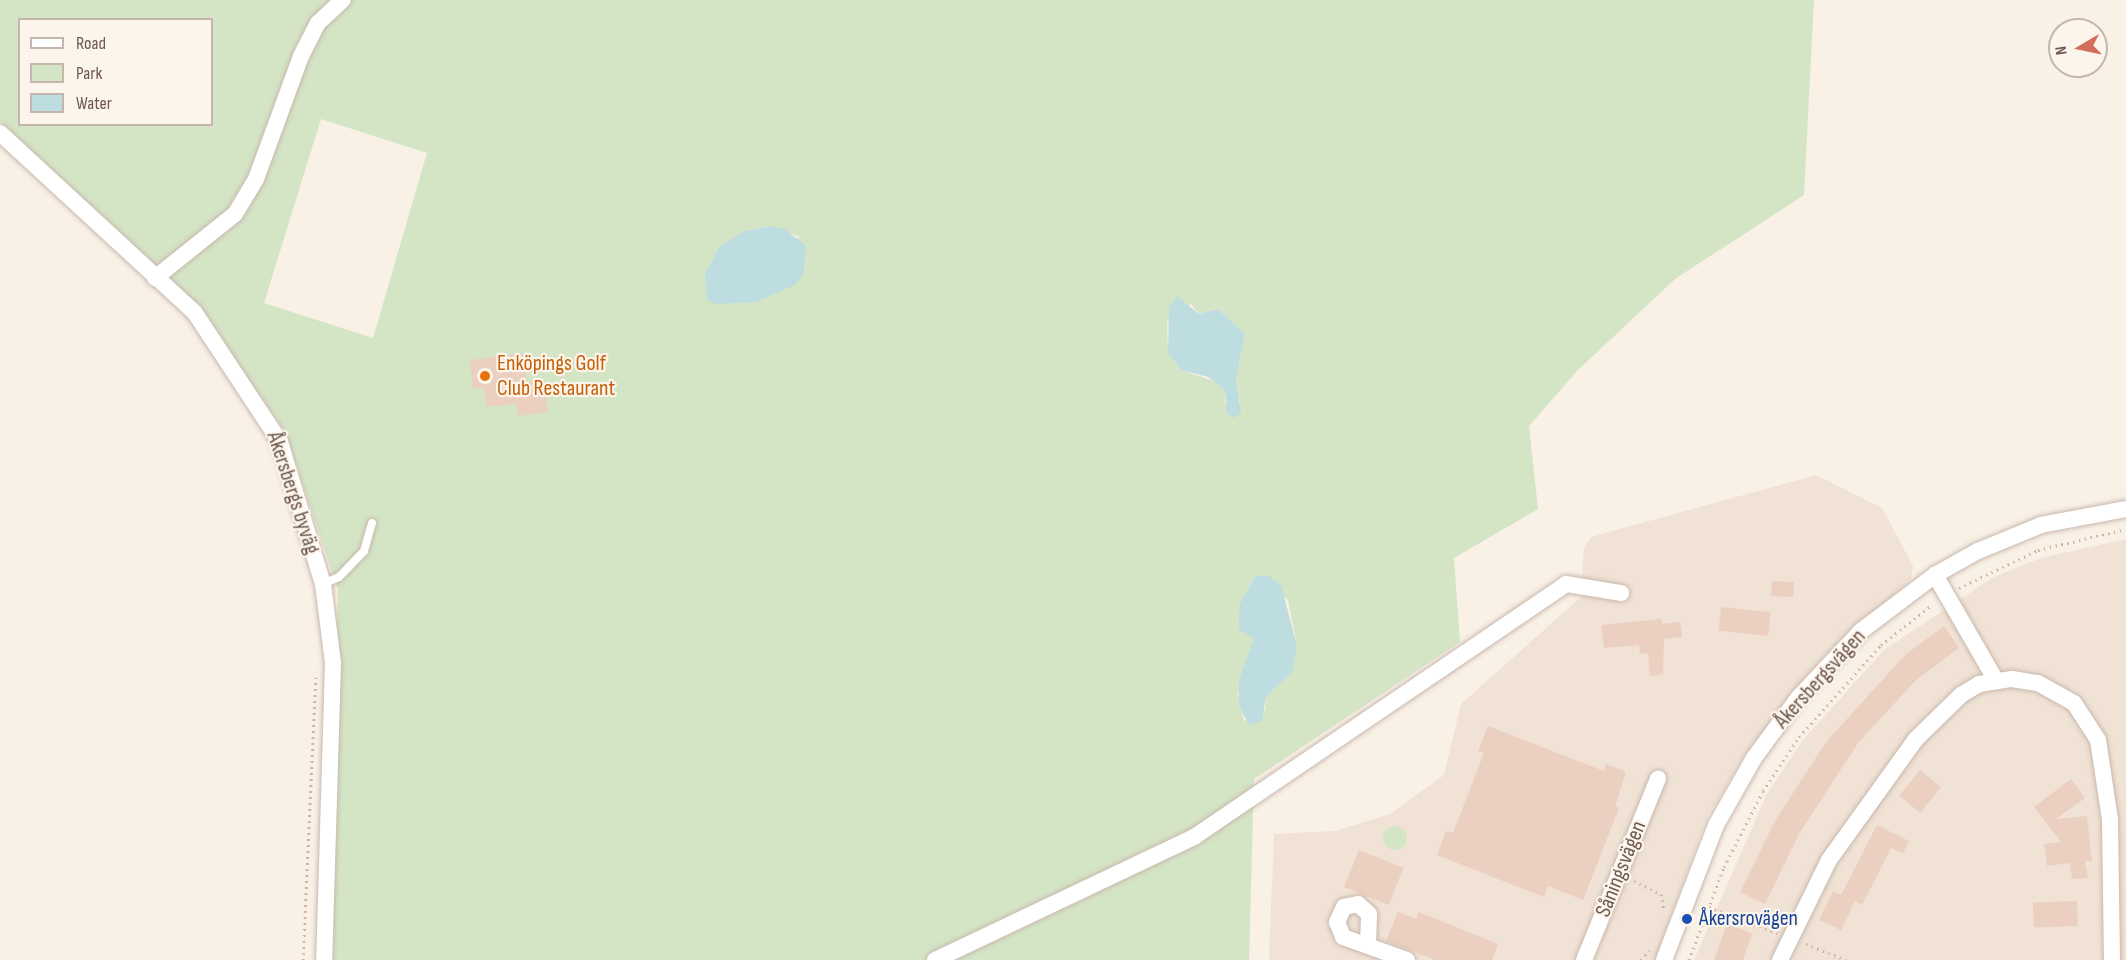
<!DOCTYPE html>
<meta charset="utf-8">
<style>
body{margin:0}
#map{position:relative;width:2126px;height:960px;overflow:hidden;background:#f9f0e6;font-family:"Sofia Sans Condensed",sans-serif}
div>[style]{position:absolute}
[style*='--x']{left:calc(var(--x)*1px);top:calc(var(--y)*1px);width:calc(var(--w)*1px);rotate:calc(var(--a)*1deg)}
.residential>*{inset:0;background:#f0e2d5}
.green>*{inset:0;background:#d4e5c6}
.round{border-radius:50%}
.water>*{inset:0;background:#bddde0}
.building>*{inset:0;background:#ebcfc1;transform-origin:0 0}
.path>*{height:3px;margin-top:-1.5px;transform-origin:0;background:repeating-linear-gradient(90deg,#cfb3a5 0 1.5px,transparent 0 6px)}
.roads{filter:drop-shadow(0 0 2px #c9b8ad) drop-shadow(0 0 2px #c9b8ad)}
.service>*{height:8px;margin:-4px;padding:0 4px;transform-origin:4px;border-radius:4px;background:#fff}
.minor>*{height:16px;margin:-8px;padding:0 8px;transform-origin:8px;border-radius:8px;background:#fff}
.dots>*{width:16px;height:16px;translate:-50% -50%;box-sizing:border-box;border:3px solid #fcf5ec;border-radius:50%}
span{translate:-50% -50%;white-space:nowrap;text-align:center;line-height:1.15;-webkit-text-stroke:4.5px #fcf5ec;paint-order:stroke}
.food-label{font-size:22px;color:#c56008}
.left{translate:0 -50%;text-align:left}
.street-label{font-size:22px;color:#6f584e}
.transit-label{font-size:22px;color:#164399}
.legend{position:absolute;left:18px;top:18px;width:195px;height:108px;box-sizing:border-box;background:#fcf5ec;border:2px solid #c4b6ad;margin:0;padding:8px 10px;list-style:none;font-size:18px;color:#6f584e}
.legend li{display:flex;align-items:center;gap:12px;height:30px}
.legend b{width:30px;border:2px solid #c4b6ad}
.north{position:absolute;left:2048px;top:18px;width:60px;height:60px;box-sizing:border-box;background:#fcf5ec;border:2px solid #c4b6ad;border-radius:50%;rotate:261deg;font-size:16px;font-weight:700;line-height:24px;text-align:center;color:#6f584e}
.north::after{content:'';display:block;margin:auto;width:21px;height:27px;background:#d36e5b;clip-path:polygon(50% 0,100% 100%,50% 72%,0 100%)}
</style>
<div id="map">
<div class="residential">
<div style="clip-path:polygon(1816px 475px,1882px 508px,1913px 566px,1911px 579px,1823px 657px,1746px 753px,1706px 819px,1655px 960px,1269px 960px,1274px 834px,1335px 831px,1390px 814px,1444px 775px,1461px 704px,1581px 597px,1584px 548px,1591px 537px)"></div>
<div style="clip-path:polygon(2126px 539px,2126px 960px,1694px 960px,1767px 794px,1803px 740px,1884px 650px,1992px 578px,2041px 558px)"></div>
</div>
<div class="green">
<div style="clip-path:polygon(evenodd,0 0,1814px 0,1804px 195px,1675px 279px,1578px 370px,1529px 426px,1538px 509px,1454px 558px,1460px 642px,1254px 779px,1249px 960px,333px 960px,338px 590px,286px 433px,200px 309px,0 122px,0 0,20px 20px,212px 20px,212px 124px,20px 124px,20px 20px,0 0,321px 119px,427px 153px,373px 338px,264px 303px,321px 119px,0 0,770px 226px,800px 237px,705px 274px,719px 247px,744px 231px,770px 226px,0 0,1191px 304px,1199px 314px,1218px 309px,1245px 334px,1236px 379px,1240px 404px,1225px 403px,1225px 390px,1217px 382px,1181px 370px,1168px 353px,1167px 321px,1191px 304px,0 0,1255px 576px,1288px 600px,1297px 646px,1279px 685px,1266px 697px,1265px 711px,1244px 721px,1238px 695px,1254px 638px,1240px 603px,1255px 576px)"></div>
<div class="round" style="left:1383px;top:826px;width:24px;height:24px"></div>
</div>
<div class="water">
<div style="clip-path:polygon(770px 226px,785px 229px,806px 246px,803px 275px,795px 285px,756px 302px,716px 304px,707px 300px,705px 274px,719px 247px,744px 231px)"></div>
<div style="clip-path:polygon(1177px 296px,1199px 314px,1218px 309px,1245px 334px,1236px 379px,1241px 413px,1233px 418px,1227px 413px,1225px 390px,1208px 377px,1181px 370px,1168px 353px,1169px 308px)"></div>
<div style="clip-path:polygon(1255px 576px,1269px 576px,1281px 585px,1297px 646px,1292px 672px,1266px 697px,1262px 721px,1249px 725px,1239px 706px,1239px 680px,1254px 638px,1239px 630px,1239px 618px,1240px 603px)"></div>
</div>
<div class="building">
<div style="clip-path:polygon(523px 353px,527px 382px,544px 380px,548px 412px,518px 416px,517px 404px,486px 407px,484px 388px,473px 389px,470px 360px)"></div>
<div style="left:1772px;top:581px;width:22px;height:15px;rotate:3deg"></div>
<div style="left:1721px;top:607px;width:50px;height:24px;rotate:6deg"></div>
<div style="clip-path:polygon(1661px 619px,1662px 624px,1680px 622px,1682px 637px,1664px 639px,1663px 674px,1650px 676px,1648px 653px,1640px 654px,1639px 645px,1604px 648px,1601px 625px)"></div>
<div style="clip-path:polygon(1944px 626px,1959px 648px,1915px 681px,1858px 743px,1799px 834px,1765px 904px,1740px 892px,1775px 821px,1826px 742px,1905px 655px)"></div>
<div style="clip-path:polygon(1488px 726px,1604px 771px,1606px 764px,1626px 772px,1615px 806px,1619px 808px,1583px 900px,1548px 886px,1544px 897px,1437px 855px,1446px 831px,1453px 833px,1484px 753px,1478px 751px)"></div>
<div style="left:1920px;top:770px;width:27px;height:33px;rotate:39deg"></div>
<div style="clip-path:polygon(2071px 779px,2085px 798px,2056px 819px,2087px 816px,2092px 861px,2085px 861px,2088px 878px,2072px 879px,2070px 863px,2047px 866px,2044px 844px,2061px 842px,2034px 807px)"></div>
<div style="clip-path:polygon(1877px 825px,1909px 841px,1903px 853px,1891px 848px,1862px 905px,1855px 901px,1841px 930px,1819px 920px,1833px 891px,1841px 895px)"></div>
<div style="left:1359px;top:850px;width:48px;height:40px;rotate:22deg"></div>
<div style="left:2077px;top:901px;width:25px;height:44px;rotate:88deg"></div>
<div style="clip-path:polygon(1398px 912px,1416px 919px,1419px 912px,1498px 944px,1492px 960px,1435px 960px,1386px 941px)"></div>
<div style="clip-path:polygon(1727px 923px,1752px 934px,1743px 960px,1714px 960px)"></div>
</div>
<div class="path">
<div style="--x:1959;--y:588;--w:88;--a:-25.7"></div>
<div style="--x:2038;--y:550;--w:90;--a:-13.4"></div>
<div style="--x:1634;--y:881;--w:30;--a:26"></div>
<div style="--x:1661;--y:894;--w:17;--a:80"></div>
<div style="--x:1709;--y:907;--w:73;--a:20.9"></div>
<div style="--x:1806;--y:944;--w:43;--a:21.8"></div>
<div style="--x:303;--y:960;--w:283;--a:-87.4"></div>
<div style="--x:1641;--y:960;--w:13;--a:-48"></div>
<div style="--x:1689;--y:960;--w:99;--a:-69.4"></div>
<div style="--x:1724;--y:867;--w:85;--a:-62.8"></div>
<div style="--x:1763;--y:791;--w:65;--a:-56.3"></div>
<div style="--x:1799;--y:737;--w:123;--a:-48.3"></div>
<div style="--x:1881;--y:645;--w:66;--a:-38.3"></div>
</div>
<div class="roads">
<div class="service">
<div style="--x:323;--y:584;--w:17;--a:-24"></div>
<div style="--x:339;--y:577;--w:36;--a:-46"></div>
<div style="--x:364;--y:551;--w:29;--a:-74"></div>
</div>
<div class="minor">
<div style="--x:0;--y:133;--w:265;--a:42.7"></div>
<div style="--x:195;--y:313;--w:154;--a:56.6"></div>
<div style="--x:280;--y:442;--w:148;--a:73.2"></div>
<div style="--x:323;--y:584;--w:80;--a:82.8"></div>
<div style="--x:333;--y:663;--w:297;--a:91.7"></div>
<div style="--x:155;--y:278;--w:102;--a:-38.7"></div>
<div style="--x:235;--y:214;--w:41;--a:-59"></div>
<div style="--x:256;--y:179;--w:131;--a:-69.9"></div>
<div style="--x:301;--y:56;--w:37;--a:-63"></div>
<div style="--x:318;--y:23;--w:34;--a:-43"></div>
<div style="--x:1935;--y:575;--w:120;--a:60"></div>
<div style="--x:1368;--y:945;--w:31;--a:-88"></div>
<div style="--x:1369;--y:914;--w:15;--a:-138"></div>
<div style="--x:1358;--y:904;--w:14;--a:168"></div>
<div style="--x:1344;--y:907;--w:17;--a:115"></div>
<div style="--x:1337;--y:922;--w:16;--a:68"></div>
<div style="--x:1343;--y:937;--w:68;--a:19.8"></div>
<div style="--x:935;--y:960;--w:287;--a:-25.4"></div>
<div style="--x:1194;--y:837;--w:450;--a:-34.2"></div>
<div style="--x:1566;--y:584;--w:56;--a:9.3"></div>
<div style="--x:1584;--y:960;--w:196;--a:-67.8"></div>
<div style="--x:1664;--y:960;--w:145;--a:-68.9"></div>
<div style="--x:1716;--y:825;--w:77;--a:-60.4"></div>
<div style="--x:1754;--y:758;--w:76;--a:-53.6"></div>
<div style="--x:1799;--y:697;--w:91;--a:-46.8"></div>
<div style="--x:1861;--y:631;--w:93;--a:-37.1"></div>
<div style="--x:1935;--y:575;--w:49;--a:-29.2"></div>
<div style="--x:1978;--y:551;--w:68;--a:-22.4"></div>
<div style="--x:2041;--y:525;--w:86;--a:-10.7"></div>
<div style="--x:1780;--y:960;--w:111;--a:-63.9"></div>
<div style="--x:1829;--y:860;--w:149;--a:-54.3"></div>
<div style="--x:1916;--y:739;--w:63;--a:-44.4"></div>
<div style="--x:1961;--y:695;--w:21;--a:-31"></div>
<div style="--x:1979;--y:684;--w:33;--a:-9"></div>
<div style="--x:2012;--y:679;--w:26;--a:9"></div>
<div style="--x:2038;--y:683;--w:41;--a:29.1"></div>
<div style="--x:2074;--y:703;--w:44;--a:57"></div>
<div style="--x:2098;--y:740;--w:80;--a:81.4"></div>
<div style="--x:2110;--y:819;--w:141;--a:89.2"></div>
</div>
</div>
<div class="dots">
<div style="left:485px;top:376px;background:#e8710a"></div>
<div style="left:1687px;top:919px;background:#1a4fb4"></div>
</div>
<div class="food-label">
<span class="left" style="left:497px;top:376px">Enköpings Golf<br>Club Restaurant</span>
</div>
<div class="street-label">
<span style="left:293px;top:493px;rotate:72deg">Åkersbergs byväg</span>
<span style="left:1820px;top:679px;rotate:-48deg">Åkersbergsvägen</span>
<span style="left:1621px;top:869px;rotate:-68deg">Såningsvägen</span>
</div>
<div class="transit-label">
<span class="left" style="left:1699px;top:919px">Åkersrovägen</span>
</div>
<ul class="legend">
<li><b style="height:8px;background:#fff"></b>Road</li>
<li><b style="height:16px;background:#d4e5c6"></b>Park</li>
<li><b style="height:16px;background:#bddde0"></b>Water</li>
</ul>
<div class="north">N</div>
</div>
